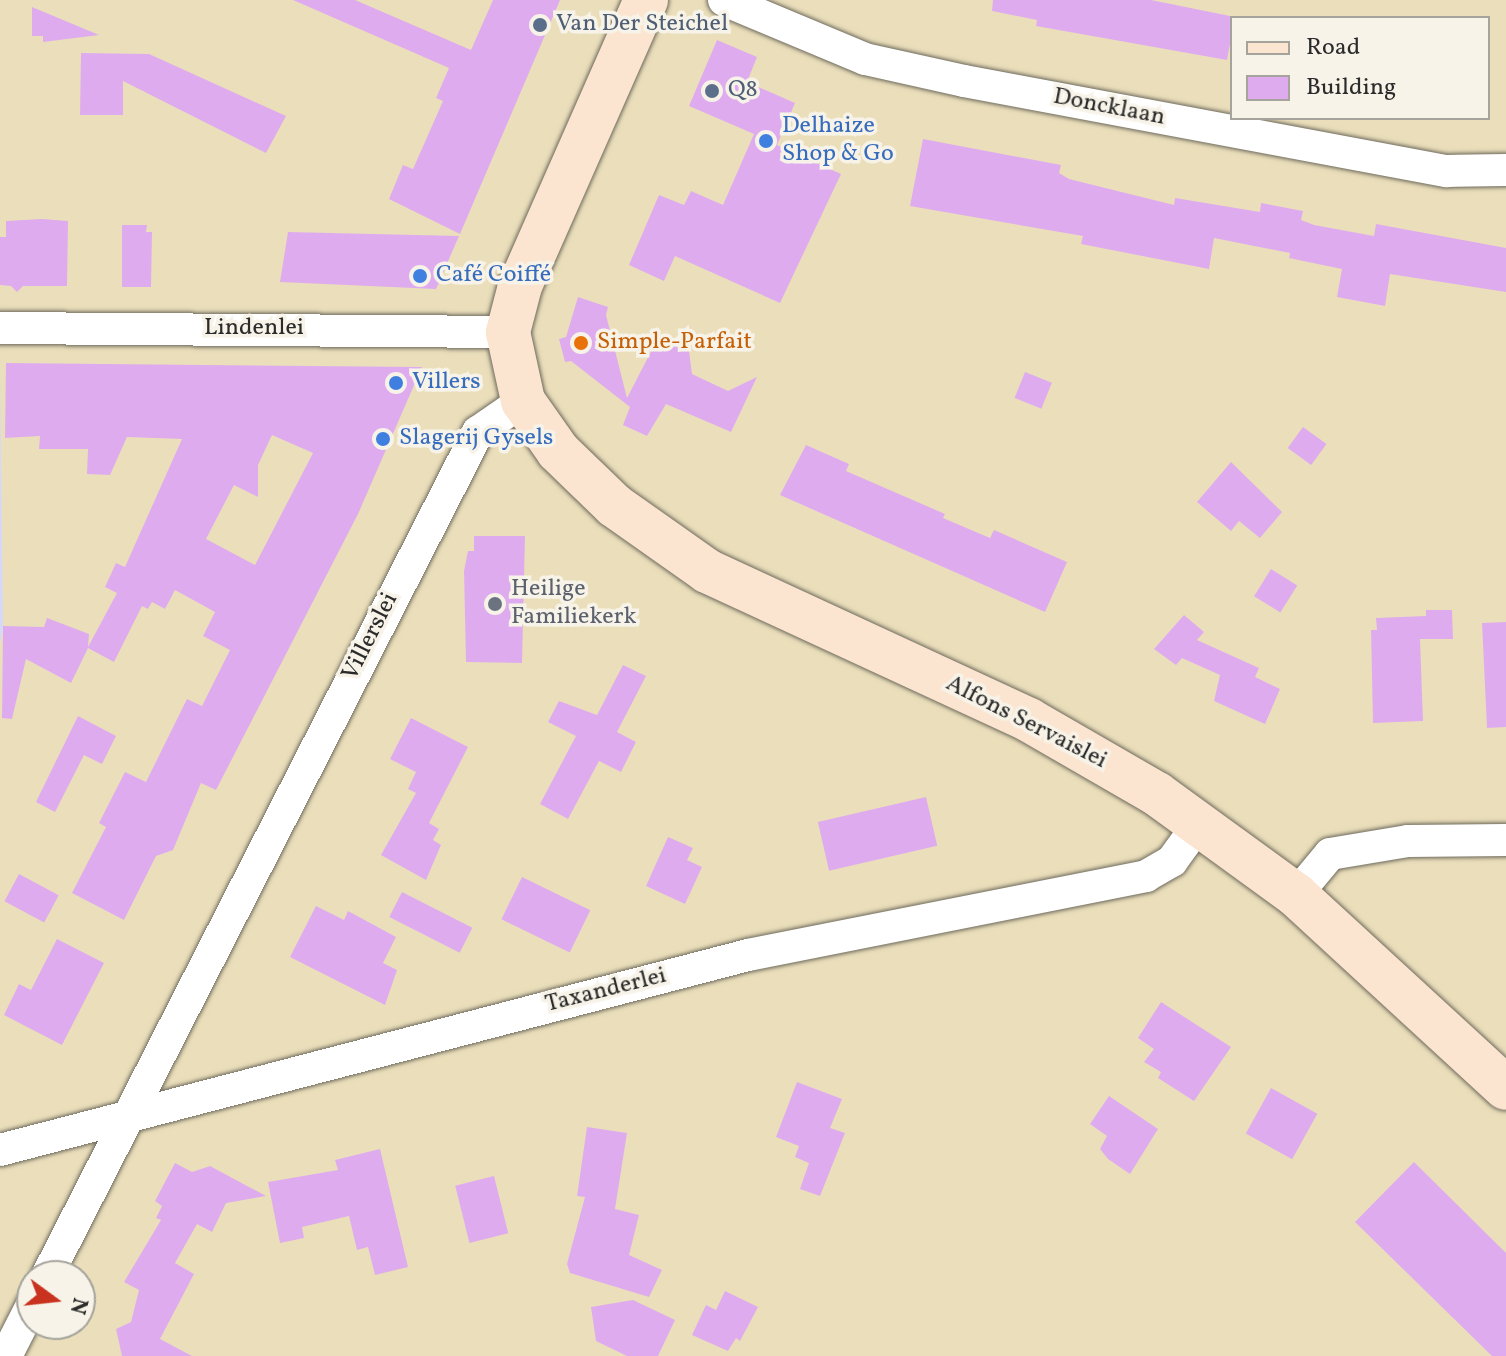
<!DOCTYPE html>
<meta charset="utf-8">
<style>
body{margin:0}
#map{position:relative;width:1506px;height:1356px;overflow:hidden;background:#ebdfbb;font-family:Vollkorn,serif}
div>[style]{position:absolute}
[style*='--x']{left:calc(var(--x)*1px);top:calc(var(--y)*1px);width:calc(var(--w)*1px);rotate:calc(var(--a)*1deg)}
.built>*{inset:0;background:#d5d8f9}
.building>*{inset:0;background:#deacee;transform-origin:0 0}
.roads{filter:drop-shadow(0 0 2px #6e6a5d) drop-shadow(0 0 2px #6e6a5d)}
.street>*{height:32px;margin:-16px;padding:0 16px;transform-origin:16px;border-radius:16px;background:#fff}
.secondary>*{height:44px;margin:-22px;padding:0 22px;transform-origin:22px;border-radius:22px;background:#fce5d0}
.dots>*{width:22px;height:22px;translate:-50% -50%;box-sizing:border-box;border:4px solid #f7f3e8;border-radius:50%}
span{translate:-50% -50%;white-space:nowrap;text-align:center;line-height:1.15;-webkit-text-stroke:7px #f7f3e8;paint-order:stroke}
.service-label{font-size:24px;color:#4e5e75}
.left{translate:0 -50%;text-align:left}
.street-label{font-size:24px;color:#2b2b2b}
.shop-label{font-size:24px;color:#366cbe}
.food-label{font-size:24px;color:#c56008}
.worship-label{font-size:24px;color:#5b616d}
.legend{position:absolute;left:1230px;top:16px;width:260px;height:104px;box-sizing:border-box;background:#f7f3e8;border:2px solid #a5a39c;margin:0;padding:10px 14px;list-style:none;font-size:24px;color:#2b2b2b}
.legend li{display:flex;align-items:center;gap:16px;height:40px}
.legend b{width:40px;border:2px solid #a5a39c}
.north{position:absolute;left:16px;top:1260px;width:80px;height:80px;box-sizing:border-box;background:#f7f3e8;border:2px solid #a5a39c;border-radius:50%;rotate:105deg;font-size:22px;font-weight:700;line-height:32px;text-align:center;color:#2b2b2b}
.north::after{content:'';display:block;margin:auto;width:28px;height:36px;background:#c8321e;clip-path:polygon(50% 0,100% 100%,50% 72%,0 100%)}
</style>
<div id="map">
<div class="built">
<div style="clip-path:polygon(0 364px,3px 628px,0 644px)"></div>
</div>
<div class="building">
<div style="clip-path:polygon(293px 0,355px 0,471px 50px,493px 0,560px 0,460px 234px,389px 199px,403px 165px,413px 169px,443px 101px,436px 98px,449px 68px)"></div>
<div style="clip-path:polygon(993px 0,1151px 0,1235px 17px,1227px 60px,1036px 26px,1037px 20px,992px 11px)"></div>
<div style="clip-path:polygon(32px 7px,44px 12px,99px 35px,43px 42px,43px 36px,32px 36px)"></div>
<div style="clip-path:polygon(717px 40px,757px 57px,747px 82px,795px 103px,777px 145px,841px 174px,780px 303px,675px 256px,664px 281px,629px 265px,659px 195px,684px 205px,691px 191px,723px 205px,754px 134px,689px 106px)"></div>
<div style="clip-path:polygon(81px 53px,149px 54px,286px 116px,266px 153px,123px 81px,123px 115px,80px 115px)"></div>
<div style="clip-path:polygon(923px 139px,1061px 165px,1059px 173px,1069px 179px,1174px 205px,1175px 198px,1260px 212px,1261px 203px,1303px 211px,1301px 220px,1314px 225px,1374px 236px,1376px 224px,1506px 248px,1506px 292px,1390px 274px,1385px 306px,1337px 297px,1342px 269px,1289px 258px,1290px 253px,1214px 238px,1209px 269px,1081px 244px,1083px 236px,910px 206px)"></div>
<div style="clip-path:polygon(42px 219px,68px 221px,67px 286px,23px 286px,17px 292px,11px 286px,0 285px,0 237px,6px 237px,6px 221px)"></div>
<div style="clip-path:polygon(122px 225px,147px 225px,146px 232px,152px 232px,151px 287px,122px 287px)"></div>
<div style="clip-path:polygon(288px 232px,459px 236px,436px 289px,280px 282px)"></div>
<div style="clip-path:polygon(578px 297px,608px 307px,606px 315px,627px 398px,657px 340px,689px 351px,692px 374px,728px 391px,757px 377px,731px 432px,666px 404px,647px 436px,623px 425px,630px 407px,571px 361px,565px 362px,559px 339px,566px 337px)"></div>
<div style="clip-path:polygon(evenodd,6px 363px,422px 367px,358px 514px,216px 790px,201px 783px,173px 850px,156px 856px,124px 920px,72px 893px,106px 827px,99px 823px,125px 772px,146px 782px,187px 699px,202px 706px,230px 650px,203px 636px,215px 612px,175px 590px,165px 609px,152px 602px,148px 609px,142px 606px,114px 662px,88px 648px,71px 683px,26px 659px,12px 719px,2px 718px,3px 626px,44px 627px,47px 618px,89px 634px,88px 647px,117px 593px,105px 587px,116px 563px,125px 567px,182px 439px,127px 437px,110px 475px,87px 474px,88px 449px,39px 449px,40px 436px,5px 438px,6px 363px,272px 435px,313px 453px,255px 565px,206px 539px,234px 485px,258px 497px,258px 465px,272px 435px)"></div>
<div style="left:1025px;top:372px;width:29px;height:28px;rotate:22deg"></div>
<div style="left:1303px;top:427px;width:29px;height:26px;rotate:36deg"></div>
<div style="clip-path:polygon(806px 445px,849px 464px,846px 471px,945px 514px,943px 518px,990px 538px,994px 530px,1067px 562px,1045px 612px,780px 495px)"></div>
<div style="clip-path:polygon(1231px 462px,1282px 512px,1260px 538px,1239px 521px,1231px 531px,1197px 502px)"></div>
<div style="clip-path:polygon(474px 536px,525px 536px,522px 663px,466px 662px,464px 571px,468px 551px,474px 551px)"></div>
<div style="left:1271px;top:569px;width:31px;height:32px;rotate:32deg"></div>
<div style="clip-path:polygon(1426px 610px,1452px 610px,1453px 639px,1420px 639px,1423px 721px,1373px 723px,1371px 630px,1377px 630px,1376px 618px,1426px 616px)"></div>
<div style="clip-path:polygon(1184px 615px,1204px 632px,1197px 640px,1259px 668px,1255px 677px,1280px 689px,1265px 724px,1214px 701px,1220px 675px,1182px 658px,1176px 665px,1154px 649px)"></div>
<div style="clip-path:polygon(1506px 622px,1506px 727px,1487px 728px,1482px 623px)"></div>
<div style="clip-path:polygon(623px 665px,646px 676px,617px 732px,636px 742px,621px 772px,599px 761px,568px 819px,540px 804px,576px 736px,548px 722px,559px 701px,597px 715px)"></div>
<div style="clip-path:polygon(78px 716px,116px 736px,102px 764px,84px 755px,55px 812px,36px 802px)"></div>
<div style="clip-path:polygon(411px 718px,468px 747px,429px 823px,439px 829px,433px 840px,441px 845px,426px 880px,381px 855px,416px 793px,408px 789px,416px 772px,390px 759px)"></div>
<div style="left:926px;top:797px;width:50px;height:111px;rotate:77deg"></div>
<div style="clip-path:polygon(668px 837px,693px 848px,687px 860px,702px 867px,685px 904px,646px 886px)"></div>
<div style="left:19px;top:874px;width:45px;height:31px;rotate:28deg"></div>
<div style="left:522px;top:877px;width:76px;height:47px;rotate:26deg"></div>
<div style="left:402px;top:892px;width:79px;height:28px;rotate:27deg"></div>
<div style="clip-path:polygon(316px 906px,344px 920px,348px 911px,396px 937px,383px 963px,397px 970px,385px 1005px,290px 957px)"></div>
<div style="clip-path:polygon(57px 939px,104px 963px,62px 1045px,4px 1015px,19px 984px,31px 990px)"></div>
<div style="clip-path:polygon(1161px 1002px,1231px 1047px,1194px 1101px,1158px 1078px,1161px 1072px,1144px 1062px,1154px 1049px,1138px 1038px)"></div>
<div style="clip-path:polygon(797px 1082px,842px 1099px,830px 1128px,845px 1133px,820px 1196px,800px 1189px,809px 1163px,795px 1157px,799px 1146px,776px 1137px)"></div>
<div style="left:1271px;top:1088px;width:53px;height:52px;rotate:29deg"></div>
<div style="clip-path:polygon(1109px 1096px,1158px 1129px,1130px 1174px,1108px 1159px,1100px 1149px,1107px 1136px,1090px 1124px)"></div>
<div style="clip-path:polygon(587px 1127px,627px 1133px,615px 1209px,639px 1215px,629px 1255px,662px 1270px,649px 1297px,570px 1273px,567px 1264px,585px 1197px,577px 1196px)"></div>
<div style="clip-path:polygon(380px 1149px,408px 1267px,375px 1275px,368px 1247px,357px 1250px,349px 1216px,302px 1227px,304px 1238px,280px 1243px,268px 1182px,338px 1170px,335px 1160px)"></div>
<div style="clip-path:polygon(1414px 1162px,1506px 1253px,1506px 1356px,1492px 1356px,1355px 1222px)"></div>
<div style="clip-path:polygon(175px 1163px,192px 1172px,210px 1166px,266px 1196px,226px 1203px,212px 1232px,197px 1224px,175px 1263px,194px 1274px,160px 1339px,192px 1356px,122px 1356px,116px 1329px,131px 1322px,139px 1290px,124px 1282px,161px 1220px,156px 1218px,162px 1206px,155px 1201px)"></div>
<div style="left:494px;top:1176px;width:59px;height:40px;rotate:76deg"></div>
<div style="clip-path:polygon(725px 1291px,758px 1307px,740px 1341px,736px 1338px,728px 1351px,692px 1335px,706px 1305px,716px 1310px)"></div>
<div style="clip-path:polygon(633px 1300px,675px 1320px,658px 1356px,627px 1356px,596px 1341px,591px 1307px)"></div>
</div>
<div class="roads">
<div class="street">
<div style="--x:724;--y:0;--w:153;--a:22.7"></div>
<div style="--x:865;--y:59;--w:101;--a:12.5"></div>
<div style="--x:964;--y:81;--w:491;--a:10.6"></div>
<div style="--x:1447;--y:171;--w:59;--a:-1"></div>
<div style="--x:0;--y:328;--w:508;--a:0.45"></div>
<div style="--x:1296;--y:895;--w:53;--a:-50.3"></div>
<div style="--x:1330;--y:854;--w:79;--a:-9.5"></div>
<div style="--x:1408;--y:841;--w:98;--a:-0.6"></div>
<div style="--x:0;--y:1150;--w:773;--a:-14.61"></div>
<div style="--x:748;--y:955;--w:406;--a:-11.2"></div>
<div style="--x:1146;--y:876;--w:30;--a:-30"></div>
<div style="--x:1172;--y:861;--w:44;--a:-54.2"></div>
<div style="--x:47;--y:1276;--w:948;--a:-62.95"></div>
<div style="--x:478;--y:432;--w:55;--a:-34.6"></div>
<div style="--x:6;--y:1356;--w:57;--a:-63"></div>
</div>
<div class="secondary">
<div style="--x:646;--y:0;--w:313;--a:113.8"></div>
<div style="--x:520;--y:286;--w:48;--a:104.6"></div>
<div style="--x:508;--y:332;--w:71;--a:77.7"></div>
<div style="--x:523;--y:401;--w:61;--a:55"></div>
<div style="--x:558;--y:451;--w:79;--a:44"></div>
<div style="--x:615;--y:506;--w:113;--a:35.2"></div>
<div style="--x:707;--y:571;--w:355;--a:24.8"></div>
<div style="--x:1029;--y:720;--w:148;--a:30"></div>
<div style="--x:1157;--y:794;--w:172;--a:36"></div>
<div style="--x:1296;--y:895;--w:285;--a:42.6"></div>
</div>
</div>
<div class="dots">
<div style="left:540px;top:25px;background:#5c6f8a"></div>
<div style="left:712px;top:91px;background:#5c6f8a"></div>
<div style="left:766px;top:141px;background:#3f7fe0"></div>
<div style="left:420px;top:276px;background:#3f7fe0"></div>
<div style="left:581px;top:343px;background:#e8710a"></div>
<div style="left:396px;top:383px;background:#3f7fe0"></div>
<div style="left:383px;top:439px;background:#3f7fe0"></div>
<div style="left:495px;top:604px;background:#6b7280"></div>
</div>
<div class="service-label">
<span class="left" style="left:556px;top:25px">Van Der Steichel</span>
<span class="left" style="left:728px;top:91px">Q8</span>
</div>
<div class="street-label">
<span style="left:1109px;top:108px;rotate:11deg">Doncklaan</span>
<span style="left:254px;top:329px">Lindenlei</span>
<span style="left:371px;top:637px;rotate:-63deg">Villerslei</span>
<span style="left:1026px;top:723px;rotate:27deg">Alfons Servaislei</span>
<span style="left:606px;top:991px;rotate:-14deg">Taxanderlei</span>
</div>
<div class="shop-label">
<span class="left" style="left:782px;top:141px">Delhaize<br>Shop &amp; Go</span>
<span class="left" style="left:436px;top:276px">Café Coiffé</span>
<span class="left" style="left:412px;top:383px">Villers</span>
<span class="left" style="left:399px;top:439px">Slagerij Gysels</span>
</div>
<div class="food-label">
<span class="left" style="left:597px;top:343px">Simple-Parfait</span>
</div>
<div class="worship-label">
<span class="left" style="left:511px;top:604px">Heilige<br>Familiekerk</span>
</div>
<ul class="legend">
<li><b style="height:10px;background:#fce5d0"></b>Road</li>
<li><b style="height:22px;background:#deacee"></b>Building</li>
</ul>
<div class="north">N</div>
</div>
